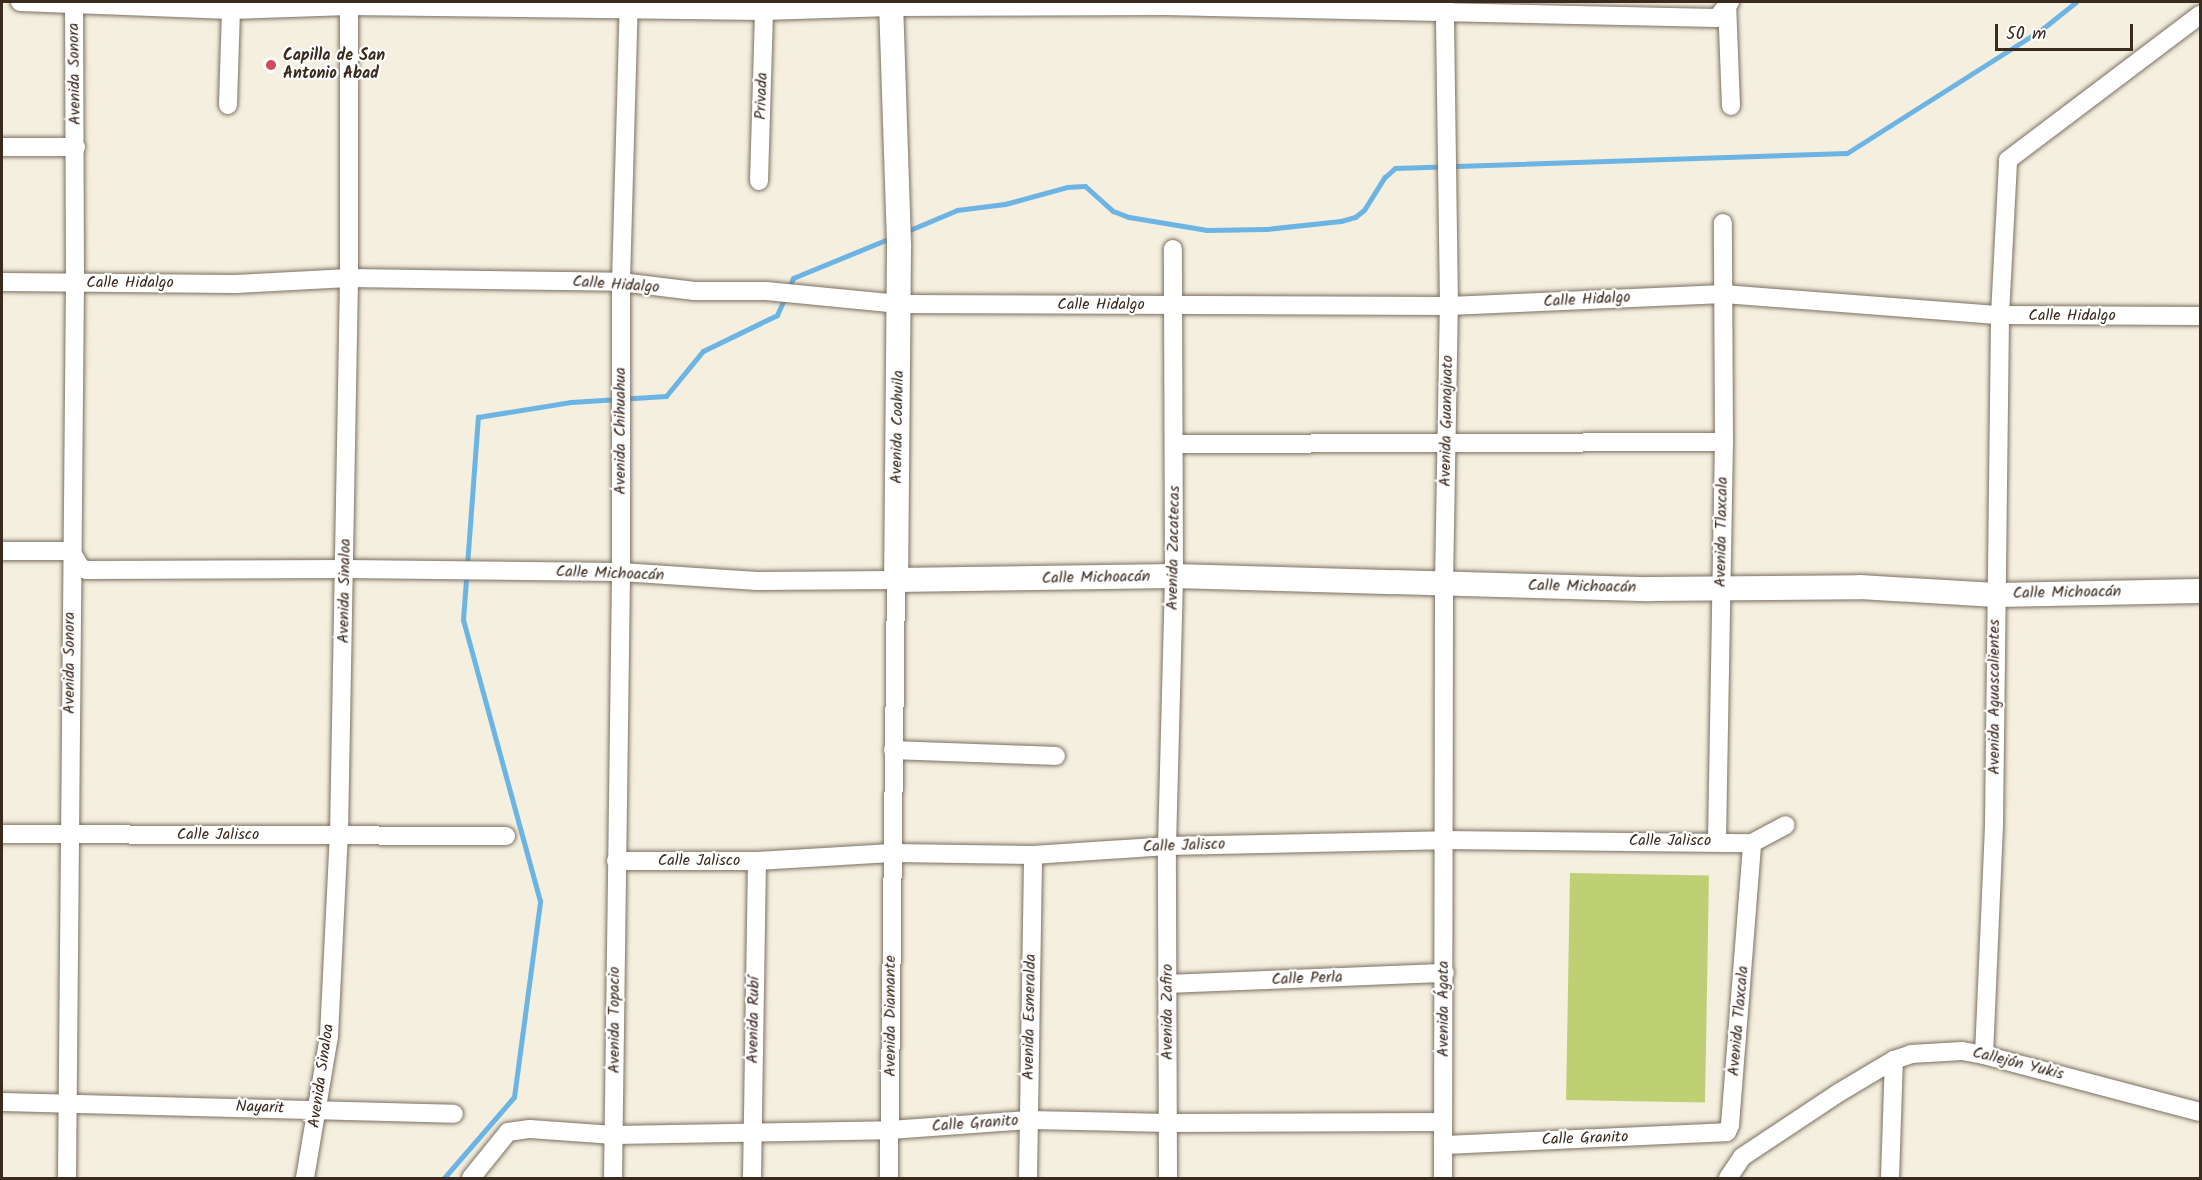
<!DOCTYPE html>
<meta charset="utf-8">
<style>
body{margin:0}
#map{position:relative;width:2202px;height:1180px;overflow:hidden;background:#f4efde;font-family:Kalam,sans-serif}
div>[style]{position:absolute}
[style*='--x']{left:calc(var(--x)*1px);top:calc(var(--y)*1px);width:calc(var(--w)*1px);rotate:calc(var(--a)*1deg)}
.green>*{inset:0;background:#bed073;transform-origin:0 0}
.stream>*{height:5px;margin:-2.5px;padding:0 2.5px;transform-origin:2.5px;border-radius:2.5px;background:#6cb4e3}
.roads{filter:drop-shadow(0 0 2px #7c6f61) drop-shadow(0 0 2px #7c6f61)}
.street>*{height:18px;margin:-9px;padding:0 9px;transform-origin:9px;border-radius:9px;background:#fff}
.secondary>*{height:24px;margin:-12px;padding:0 12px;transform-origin:12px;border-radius:12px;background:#fff}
.dots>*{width:16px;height:16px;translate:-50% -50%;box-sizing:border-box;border:3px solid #fff;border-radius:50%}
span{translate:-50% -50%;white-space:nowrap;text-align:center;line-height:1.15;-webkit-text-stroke:4.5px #fff;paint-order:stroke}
.poi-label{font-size:16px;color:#3b2a1e;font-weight:700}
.left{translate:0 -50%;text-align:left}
.street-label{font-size:16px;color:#3b2a1e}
.frame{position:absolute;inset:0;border:3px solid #3b2a1e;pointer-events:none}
.scale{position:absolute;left:1995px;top:24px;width:138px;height:27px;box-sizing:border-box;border:3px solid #3b2a1e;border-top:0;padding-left:8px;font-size:18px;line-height:21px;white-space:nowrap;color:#3b2a1e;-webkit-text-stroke:4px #fff;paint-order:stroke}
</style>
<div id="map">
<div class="green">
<div style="left:1570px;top:873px;width:139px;height:227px;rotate:1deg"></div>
</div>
<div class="stream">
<div style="--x:905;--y:232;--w:56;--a:-22.9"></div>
<div style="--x:957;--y:210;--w:48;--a:-7.1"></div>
<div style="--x:1005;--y:204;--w:64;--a:-15.3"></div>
<div style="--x:1067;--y:187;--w:18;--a:-3"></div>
<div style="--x:1085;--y:186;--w:38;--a:42"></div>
<div style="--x:1113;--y:211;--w:17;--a:21"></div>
<div style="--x:1129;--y:217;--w:79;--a:9.5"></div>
<div style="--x:1207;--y:230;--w:59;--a:-1"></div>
<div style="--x:1266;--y:229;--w:75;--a:-6.1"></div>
<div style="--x:1341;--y:221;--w:15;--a:-16"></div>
<div style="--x:1355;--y:217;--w:11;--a:-38"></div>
<div style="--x:1364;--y:210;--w:39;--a:-58"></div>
<div style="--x:1385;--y:177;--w:13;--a:-42"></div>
<div style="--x:1395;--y:168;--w:452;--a:-1.9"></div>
<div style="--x:1847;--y:153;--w:230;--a:-32.4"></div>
<div style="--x:2041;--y:30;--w:45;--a:-38.7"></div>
<div style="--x:789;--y:288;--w:11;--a:-68"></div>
<div style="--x:793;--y:278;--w:108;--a:-22.3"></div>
<div style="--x:444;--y:1178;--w:107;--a:-49.2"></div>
<div style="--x:514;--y:1097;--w:198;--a:-82.4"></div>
<div style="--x:540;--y:901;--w:291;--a:-105.3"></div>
<div style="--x:463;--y:620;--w:204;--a:-85.8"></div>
<div style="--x:478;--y:417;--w:94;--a:-9.2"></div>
<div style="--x:571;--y:402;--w:95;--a:-3.6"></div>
<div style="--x:666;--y:396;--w:58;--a:-50.6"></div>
<div style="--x:703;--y:351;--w:82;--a:-25.9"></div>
<div style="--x:777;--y:315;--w:20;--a:-66"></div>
</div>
<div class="roads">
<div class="street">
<div style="--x:20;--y:2;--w:211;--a:2.2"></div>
<div style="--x:231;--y:10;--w:118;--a:-1.9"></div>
<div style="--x:349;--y:6;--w:415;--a:0.7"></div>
<div style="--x:764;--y:11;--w:127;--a:-1.8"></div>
<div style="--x:891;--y:7;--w:275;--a:-0.2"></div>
<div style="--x:1166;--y:6;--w:551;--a:1.25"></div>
<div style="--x:1717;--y:18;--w:21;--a:-51"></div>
<div style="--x:1727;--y:2;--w:104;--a:87.8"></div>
<div style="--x:228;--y:105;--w:95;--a:-88.2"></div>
<div style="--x:2;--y:147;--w:74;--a:0"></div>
<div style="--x:759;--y:181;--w:170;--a:-88.3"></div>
<div style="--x:2;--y:282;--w:234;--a:0.5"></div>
<div style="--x:236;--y:284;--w:113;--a:-3"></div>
<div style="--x:349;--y:278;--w:272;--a:0.8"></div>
<div style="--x:621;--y:282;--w:74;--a:7"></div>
<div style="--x:694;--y:291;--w:72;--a:0"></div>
<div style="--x:766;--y:291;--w:134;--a:5.6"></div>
<div style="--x:899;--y:304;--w:550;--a:0.21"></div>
<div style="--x:1449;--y:306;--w:275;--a:-2.5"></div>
<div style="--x:1724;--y:294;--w:277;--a:4.4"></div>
<div style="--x:2000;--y:315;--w:200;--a:0.3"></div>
<div style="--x:1175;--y:444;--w:549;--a:-0.21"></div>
<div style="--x:2;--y:551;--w:69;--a:0"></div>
<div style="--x:71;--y:551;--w:20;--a:60"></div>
<div style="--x:81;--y:568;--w:6;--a:18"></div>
<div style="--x:87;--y:570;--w:259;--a:-0.2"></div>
<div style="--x:346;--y:569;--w:275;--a:0.6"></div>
<div style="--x:621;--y:572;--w:136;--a:3.8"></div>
<div style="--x:757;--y:581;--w:139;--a:-0.4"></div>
<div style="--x:896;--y:580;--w:598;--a:90.67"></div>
<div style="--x:893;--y:750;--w:163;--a:2.1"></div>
<div style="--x:2;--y:834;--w:504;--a:0.23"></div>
<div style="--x:1717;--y:841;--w:399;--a:-89"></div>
<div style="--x:1724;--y:442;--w:219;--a:-90.3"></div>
<div style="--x:1752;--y:843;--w:38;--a:-28"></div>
<div style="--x:616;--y:861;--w:141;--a:0"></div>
<div style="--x:757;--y:861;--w:135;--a:-3.4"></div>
<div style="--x:892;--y:853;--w:141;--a:0.8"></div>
<div style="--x:1033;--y:855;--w:134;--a:-3.8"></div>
<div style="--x:1167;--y:846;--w:276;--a:-1.2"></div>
<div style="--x:1443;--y:840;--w:309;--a:0.6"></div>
<div style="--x:1169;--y:984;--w:276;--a:-2.3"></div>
<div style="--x:1984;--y:1055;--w:231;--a:-87.5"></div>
<div style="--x:1994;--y:824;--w:509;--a:-89.32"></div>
<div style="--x:2000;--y:315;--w:155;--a:-87"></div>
<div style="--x:2008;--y:160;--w:241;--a:-37.1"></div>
<div style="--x:2;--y:1102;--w:452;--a:1.5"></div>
<div style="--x:1727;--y:1132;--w:8;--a:-67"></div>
<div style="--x:1730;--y:1125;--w:283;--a:-85.5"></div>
<div style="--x:1443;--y:1145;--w:284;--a:-2.6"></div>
<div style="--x:67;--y:1178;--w:895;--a:-89.49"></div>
<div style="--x:75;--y:283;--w:281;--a:-90.2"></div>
<div style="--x:305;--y:1178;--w:144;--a:-80.4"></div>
<div style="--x:329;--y:1036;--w:201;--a:-87.2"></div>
<div style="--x:339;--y:835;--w:557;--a:-88.97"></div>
<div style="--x:349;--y:278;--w:276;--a:-90"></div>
<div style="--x:471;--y:1178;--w:59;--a:-51.2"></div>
<div style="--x:508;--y:1132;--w:22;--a:-8"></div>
<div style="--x:530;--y:1129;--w:84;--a:4.1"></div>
<div style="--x:614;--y:1135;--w:276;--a:-1"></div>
<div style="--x:890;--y:1130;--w:139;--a:-4.1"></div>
<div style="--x:1029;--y:1120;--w:139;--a:1.2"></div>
<div style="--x:1168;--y:1123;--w:275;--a:-0.2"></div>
<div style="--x:613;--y:1178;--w:606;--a:-89.24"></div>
<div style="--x:621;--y:572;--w:290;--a:-90"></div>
<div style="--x:621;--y:282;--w:280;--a:-88.4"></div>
<div style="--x:752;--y:1178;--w:317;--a:-89.1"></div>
<div style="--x:1028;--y:1178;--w:323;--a:-89.1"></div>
<div style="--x:1168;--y:1178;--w:332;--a:-90.2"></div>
<div style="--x:1167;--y:846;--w:270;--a:-88.5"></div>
<div style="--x:1174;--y:576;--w:327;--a:-90.2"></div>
<div style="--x:1443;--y:1178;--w:594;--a:-89.9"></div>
<div style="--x:1444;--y:584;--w:278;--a:-89"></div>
<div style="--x:1449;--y:306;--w:304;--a:-90.8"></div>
<div style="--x:1728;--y:1178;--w:25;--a:-56"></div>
<div style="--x:1742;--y:1157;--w:118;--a:-33.6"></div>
<div style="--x:1840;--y:1092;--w:63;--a:-30.7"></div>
<div style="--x:1894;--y:1060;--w:18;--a:-19"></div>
<div style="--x:1911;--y:1054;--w:51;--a:-3.4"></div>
<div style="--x:1962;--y:1051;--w:22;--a:10"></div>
<div style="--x:1984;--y:1055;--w:223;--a:14.8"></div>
<div style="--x:1890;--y:1178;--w:118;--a:-88.1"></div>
</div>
<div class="secondary">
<div style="--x:891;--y:2;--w:246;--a:88.1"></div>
<div style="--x:899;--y:248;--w:332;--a:90.5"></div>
<div style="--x:896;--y:580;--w:278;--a:-0.8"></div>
<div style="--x:1174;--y:576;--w:475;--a:1.6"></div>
<div style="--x:1649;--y:589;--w:211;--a:-0.5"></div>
<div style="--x:1860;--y:587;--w:136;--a:3.4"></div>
<div style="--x:1996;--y:595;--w:204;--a:-1.1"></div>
</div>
</div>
<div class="dots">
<div style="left:271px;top:65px;background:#d1495b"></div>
</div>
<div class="poi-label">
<span class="left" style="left:283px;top:65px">Capilla de San<br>Antonio Abad</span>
</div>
<div class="street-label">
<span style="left:75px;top:74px;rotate:-91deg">Avenida Sonora</span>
<span style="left:762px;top:96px;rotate:-88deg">Privada</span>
<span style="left:130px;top:283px">Calle Hidalgo</span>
<span style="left:616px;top:285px;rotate:4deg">Calle Hidalgo</span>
<span style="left:1587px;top:300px;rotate:-3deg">Calle Hidalgo</span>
<span style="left:1101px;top:305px">Calle Hidalgo</span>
<span style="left:2072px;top:316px">Calle Hidalgo</span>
<span style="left:1447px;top:421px;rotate:-89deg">Avenida Guanajuato</span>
<span style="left:898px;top:427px;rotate:-89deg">Avenida Coahuila</span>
<span style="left:621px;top:431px;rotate:-90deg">Avenida Chihuahua</span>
<span style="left:1722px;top:532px;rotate:-89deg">Avenida Tlaxcala</span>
<span style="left:1174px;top:548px;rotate:-89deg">Avenida Zacatecas</span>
<span style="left:610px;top:574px;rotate:2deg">Calle Michoacán</span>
<span style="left:1096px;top:578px;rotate:-1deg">Calle Michoacán</span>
<span style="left:1582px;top:587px;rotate:1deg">Calle Michoacán</span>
<span style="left:345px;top:591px;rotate:-89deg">Avenida Sinaloa</span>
<span style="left:2067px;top:593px;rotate:-1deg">Calle Michoacán</span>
<span style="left:70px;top:663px;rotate:-90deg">Avenida Sonora</span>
<span style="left:1995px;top:697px;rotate:-90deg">Avenida Aguascalientes</span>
<span style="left:218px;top:835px">Calle Jalisco</span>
<span style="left:1670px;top:841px">Calle Jalisco</span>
<span style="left:1184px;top:846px;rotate:-2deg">Calle Jalisco</span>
<span style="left:699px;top:861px">Calle Jalisco</span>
<span style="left:1307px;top:979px;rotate:-2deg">Calle Perla</span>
<span style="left:1444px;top:1009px;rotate:-90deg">Avenida Ágata</span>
<span style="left:1168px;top:1012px;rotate:-90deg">Avenida Zafiro</span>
<span style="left:891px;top:1016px;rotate:-90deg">Avenida Diamante</span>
<span style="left:1030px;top:1017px;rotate:-89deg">Avenida Esmeralda</span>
<span style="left:615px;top:1020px;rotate:-90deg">Avenida Topacio</span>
<span style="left:754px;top:1020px;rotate:-89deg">Avenida Rubí</span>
<span style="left:1739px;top:1021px;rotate:-85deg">Avenida Tlaxcala</span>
<span style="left:2018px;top:1064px;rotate:14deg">Callejón Yukis</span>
<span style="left:322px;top:1076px;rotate:-82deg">Avenida Sinaloa</span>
<span style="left:260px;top:1108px;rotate:2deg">Nayarit</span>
<span style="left:975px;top:1124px;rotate:-4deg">Calle Granito</span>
<span style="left:1585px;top:1139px;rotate:-2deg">Calle Granito</span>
</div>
<div class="frame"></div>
<div class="scale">50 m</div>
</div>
